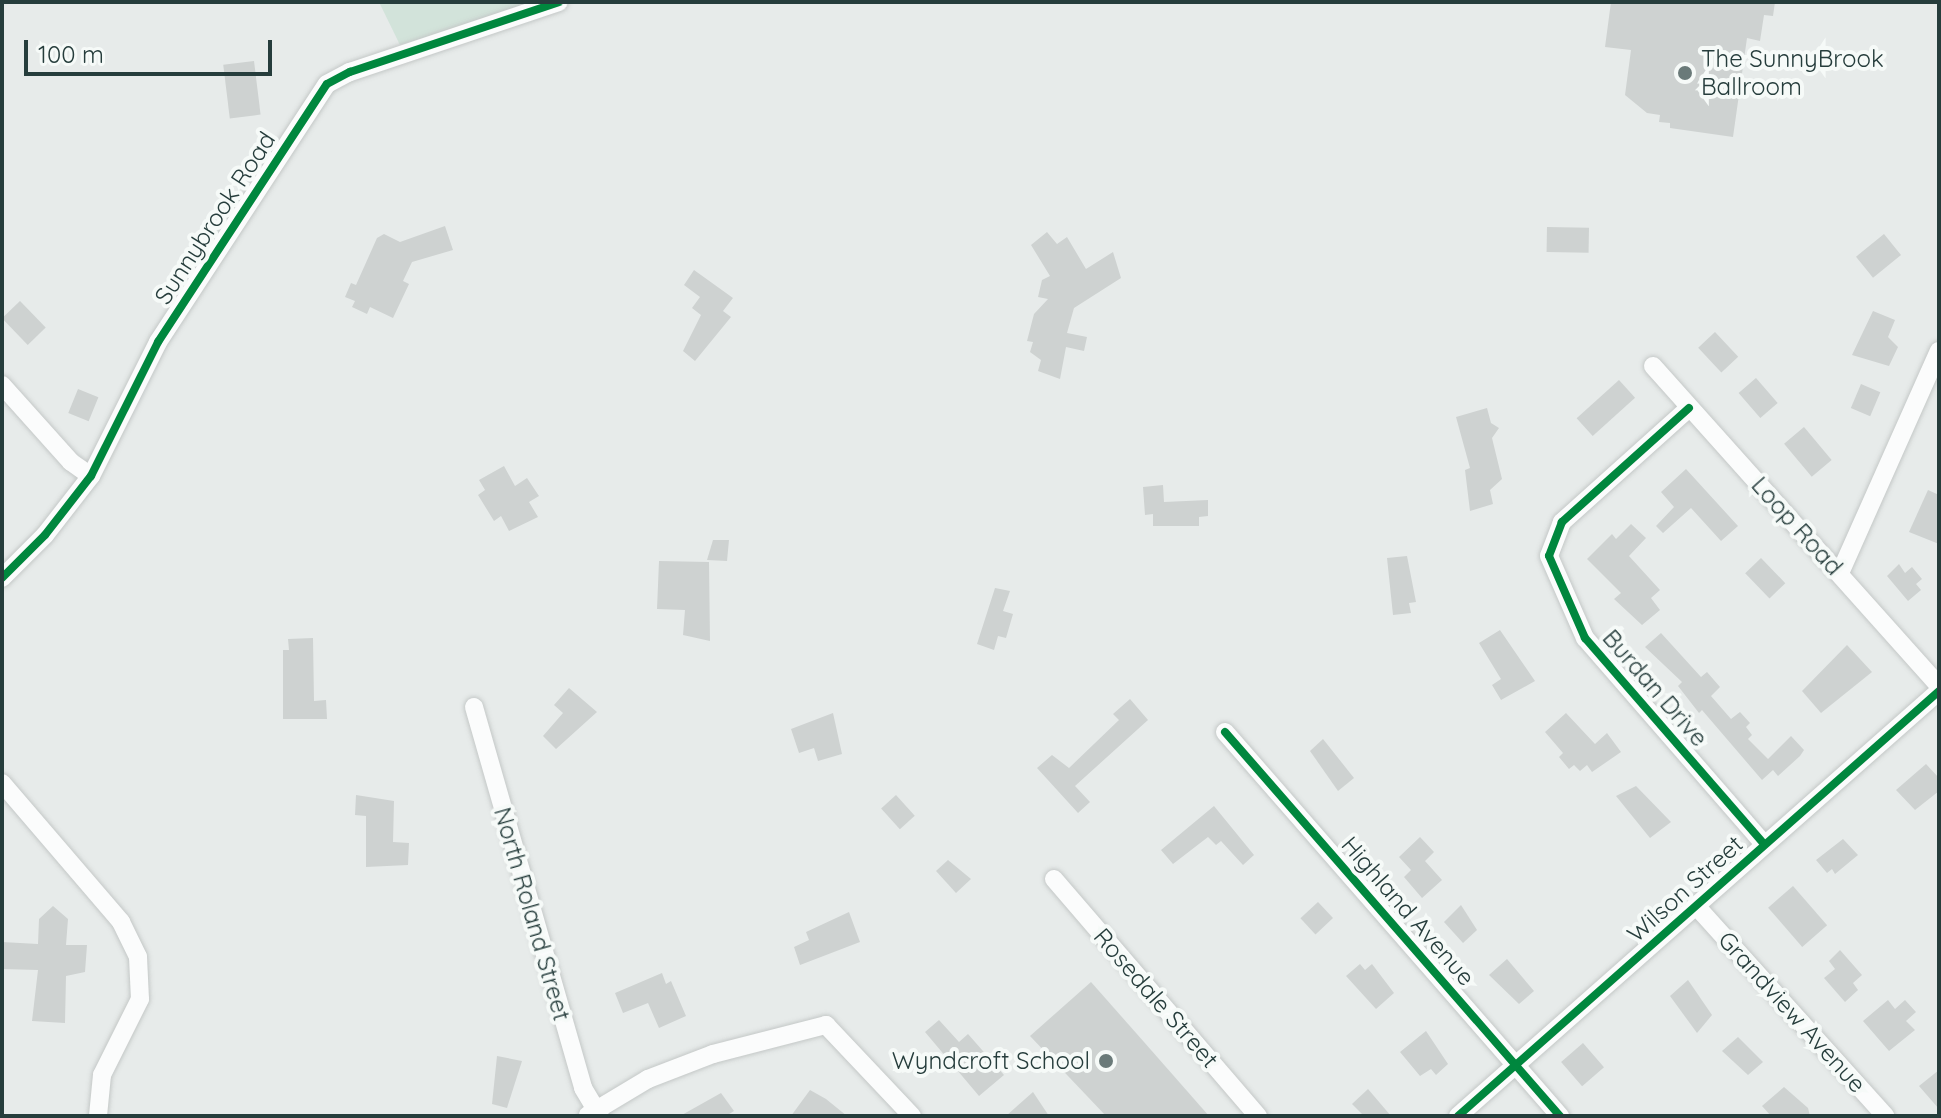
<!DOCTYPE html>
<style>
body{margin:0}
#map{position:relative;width:1941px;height:1118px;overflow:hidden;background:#e7ebea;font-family:Quicksand,sans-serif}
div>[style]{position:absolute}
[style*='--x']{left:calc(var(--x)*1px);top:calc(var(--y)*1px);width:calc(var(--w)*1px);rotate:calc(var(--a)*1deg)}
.green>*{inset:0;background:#d2e3da}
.building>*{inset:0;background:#ced2d1;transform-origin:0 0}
.roads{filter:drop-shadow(0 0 2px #c4c8c7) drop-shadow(0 0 2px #c4c8c7)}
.minor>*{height:18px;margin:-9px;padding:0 9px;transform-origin:9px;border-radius:9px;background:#fbfcfc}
.cycleway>*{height:8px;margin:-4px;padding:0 4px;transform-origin:4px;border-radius:4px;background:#00873e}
.dots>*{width:22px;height:22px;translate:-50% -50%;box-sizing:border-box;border:4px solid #f6faf8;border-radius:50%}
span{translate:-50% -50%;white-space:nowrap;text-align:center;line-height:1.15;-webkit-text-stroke:8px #f6faf8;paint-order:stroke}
.poi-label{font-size:24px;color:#263d3c}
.left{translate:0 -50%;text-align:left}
.right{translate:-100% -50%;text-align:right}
.street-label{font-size:24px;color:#263d3c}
.frame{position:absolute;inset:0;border:4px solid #263d3c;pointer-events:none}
.scale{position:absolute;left:24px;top:40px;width:248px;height:36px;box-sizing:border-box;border:4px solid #263d3c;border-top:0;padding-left:10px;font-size:24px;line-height:28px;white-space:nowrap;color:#263d3c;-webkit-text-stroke:6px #f6faf8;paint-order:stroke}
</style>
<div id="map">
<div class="green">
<div style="clip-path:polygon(379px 2px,537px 2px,400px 45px)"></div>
</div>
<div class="building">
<div style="clip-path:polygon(1611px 2px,1775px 2px,1773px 16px,1764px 15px,1760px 41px,1747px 38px,1733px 137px,1670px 128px,1670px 123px,1659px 122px,1660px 115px,1647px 113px,1625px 95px,1631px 50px,1605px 47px)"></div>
<div style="left:254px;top:61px;width:54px;height:31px;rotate:83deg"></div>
<div style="clip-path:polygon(445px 226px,453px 250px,412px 262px,403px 281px,409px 284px,393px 318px,370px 307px,367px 314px,352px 307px,355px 301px,345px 297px,351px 283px,356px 285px,377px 238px,384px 234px,400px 242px)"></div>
<div style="left:1547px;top:227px;width:42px;height:25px;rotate:1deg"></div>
<div style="clip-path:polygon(1047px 232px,1057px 244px,1067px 237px,1086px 269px,1113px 252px,1121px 278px,1074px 308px,1067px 333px,1087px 337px,1084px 351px,1066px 347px,1060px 379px,1038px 371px,1041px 360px,1030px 352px,1033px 342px,1027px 341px,1034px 314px,1048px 299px,1038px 297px,1042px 280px,1050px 276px,1031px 245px)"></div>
<div style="left:1884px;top:234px;width:27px;height:36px;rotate:51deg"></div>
<div style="clip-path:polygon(694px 270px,733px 298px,723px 311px,731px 317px,695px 361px,683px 351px,701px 315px,692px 308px,700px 297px,684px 285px)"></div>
<div style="left:20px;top:301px;width:37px;height:25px;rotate:46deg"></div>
<div style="clip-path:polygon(1873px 311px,1895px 320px,1888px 337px,1898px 347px,1889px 366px,1852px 355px)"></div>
<div style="left:1715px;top:332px;width:34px;height:23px;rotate:47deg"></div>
<div style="left:1756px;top:378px;width:33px;height:23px;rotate:49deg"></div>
<div style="left:1619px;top:380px;width:24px;height:57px;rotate:48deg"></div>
<div style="left:1861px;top:384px;width:21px;height:26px;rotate:23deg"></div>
<div style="left:78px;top:389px;width:22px;height:26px;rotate:22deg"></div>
<div style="clip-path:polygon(1487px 408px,1491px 423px,1499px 428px,1492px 438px,1502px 479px,1490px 490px,1493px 504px,1470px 511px,1465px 470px,1470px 468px,1456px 417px)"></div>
<div style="left:1804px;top:427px;width:43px;height:26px;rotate:50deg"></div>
<div style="clip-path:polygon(504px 466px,515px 486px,527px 478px,539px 496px,529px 502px,538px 517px,509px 531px,501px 516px,494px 521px,478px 495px,485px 490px,479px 480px)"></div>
<div style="clip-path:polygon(1686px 469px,1738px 526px,1721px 541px,1691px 508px,1663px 533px,1656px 526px,1674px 507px,1661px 492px)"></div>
<div style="clip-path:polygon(1163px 485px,1164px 502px,1208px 500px,1208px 516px,1199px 517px,1199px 526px,1153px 526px,1153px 514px,1145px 515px,1143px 487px)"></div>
<div style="clip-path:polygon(1928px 490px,1939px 495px,1939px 544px,1909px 532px)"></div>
<div style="clip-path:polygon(1631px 524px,1646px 538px,1629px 556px,1660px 590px,1651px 598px,1660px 610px,1642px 625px,1614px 599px,1621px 593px,1587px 559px,1612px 534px,1616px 539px)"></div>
<div style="clip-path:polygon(713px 540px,729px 540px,727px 561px,707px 560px)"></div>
<div style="clip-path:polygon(1407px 556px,1416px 602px,1409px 603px,1411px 613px,1393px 615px,1387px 558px)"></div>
<div style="left:1761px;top:558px;width:35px;height:22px;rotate:46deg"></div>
<div style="clip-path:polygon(659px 561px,709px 562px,710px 641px,683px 635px,685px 610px,657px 609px)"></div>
<div style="clip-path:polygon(1899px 564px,1905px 573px,1912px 567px,1922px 579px,1916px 584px,1921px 590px,1908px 601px,1887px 576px)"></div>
<div style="clip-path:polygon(995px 588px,1010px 591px,1003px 611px,1013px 614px,1006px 638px,998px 636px,994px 650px,977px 644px)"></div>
<div style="clip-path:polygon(1500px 630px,1535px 681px,1501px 700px,1492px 685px,1501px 679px,1479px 643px)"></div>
<div style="clip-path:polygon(1661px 633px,1701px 677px,1707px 672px,1720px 687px,1711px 696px,1731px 719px,1740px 712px,1750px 723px,1746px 727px,1752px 735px,1748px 739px,1768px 759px,1791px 736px,1804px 750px,1800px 756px,1778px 776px,1773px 770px,1762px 780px,1702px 710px,1699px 713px,1678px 686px,1682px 682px,1645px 647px)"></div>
<div style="clip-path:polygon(313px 638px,314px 701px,326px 700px,327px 719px,283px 719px,283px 650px,289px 650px,288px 639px)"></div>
<div style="clip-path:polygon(1847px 645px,1872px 672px,1821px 713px,1802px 691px)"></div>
<div style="clip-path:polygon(569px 688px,597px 712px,556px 749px,543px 736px,563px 713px,554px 705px)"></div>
<div style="clip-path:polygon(1130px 699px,1148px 720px,1075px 786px,1090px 802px,1078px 813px,1037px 768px,1052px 755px,1069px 768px,1119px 720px,1113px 714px)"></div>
<div style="clip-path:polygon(833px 713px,842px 754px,818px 761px,814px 748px,799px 753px,791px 729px)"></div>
<div style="clip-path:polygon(1566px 713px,1595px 744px,1607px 733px,1621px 752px,1592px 772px,1587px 765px,1580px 771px,1574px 765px,1569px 769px,1559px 757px,1563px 753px,1545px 732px)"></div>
<div style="clip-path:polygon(1323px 739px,1354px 778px,1338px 791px,1310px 751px)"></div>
<div style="clip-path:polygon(1926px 764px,1939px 778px,1939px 791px,1915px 810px,1896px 790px)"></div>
<div style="clip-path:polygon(1636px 786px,1671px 822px,1650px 838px,1616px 796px)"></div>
<div style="clip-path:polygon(356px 795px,394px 801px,393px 842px,409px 843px,408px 865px,366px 867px,366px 816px,355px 815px)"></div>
<div style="left:896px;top:795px;width:28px;height:20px;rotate:48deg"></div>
<div style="clip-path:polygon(1214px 806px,1254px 855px,1243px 865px,1221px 841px,1216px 845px,1208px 837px,1173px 864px,1161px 850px)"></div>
<div style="clip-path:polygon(1420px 837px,1434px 852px,1425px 861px,1442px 880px,1422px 898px,1404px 877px,1411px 870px,1399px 857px)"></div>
<div style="clip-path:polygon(1843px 839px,1858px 855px,1835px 874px,1832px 869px,1827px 873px,1816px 860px)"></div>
<div style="clip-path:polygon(948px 860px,971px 879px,956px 893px,936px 871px)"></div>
<div style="left:1793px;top:886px;width:52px;height:33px;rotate:49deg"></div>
<div style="left:1318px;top:902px;width:22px;height:24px;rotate:47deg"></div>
<div style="clip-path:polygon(1461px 905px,1477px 930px,1463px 943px,1444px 922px)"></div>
<div style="clip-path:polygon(53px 906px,68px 919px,66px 945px,87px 945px,85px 972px,66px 976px,65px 1023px,32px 1021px,38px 970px,2px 969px,2px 942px,38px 944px,39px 919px)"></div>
<div style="clip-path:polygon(849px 912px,860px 942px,800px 965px,794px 947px,809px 940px,806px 932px)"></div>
<div style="clip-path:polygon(1840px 950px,1862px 975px,1853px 983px,1858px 990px,1845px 1002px,1824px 978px,1835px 969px,1829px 961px)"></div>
<div style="clip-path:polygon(1507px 959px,1534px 991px,1519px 1004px,1489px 975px)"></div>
<div style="clip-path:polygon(1360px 964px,1365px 970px,1372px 964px,1394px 993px,1376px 1009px,1346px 976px)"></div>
<div style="clip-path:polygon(662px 973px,666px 984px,671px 981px,686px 1016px,659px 1028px,648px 1003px,623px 1013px,615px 993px)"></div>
<div style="clip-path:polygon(1688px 980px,1712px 1015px,1697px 1033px,1670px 996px)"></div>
<div style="clip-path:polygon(1091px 982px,1144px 1042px,1209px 1116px,1106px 1116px,1030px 1036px)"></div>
<div style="clip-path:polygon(1888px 1000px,1895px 1009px,1905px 1000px,1916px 1012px,1906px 1021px,1915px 1030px,1889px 1051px,1863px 1021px)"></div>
<div style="clip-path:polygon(939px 1020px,959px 1042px,968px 1034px,1004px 1075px,979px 1096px,925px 1032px)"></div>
<div style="clip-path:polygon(1426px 1031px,1448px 1064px,1436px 1075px,1431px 1069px,1420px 1076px,1400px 1052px)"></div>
<div style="clip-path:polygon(1738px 1037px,1763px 1062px,1748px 1075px,1722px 1051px)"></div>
<div style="left:1583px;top:1043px;width:32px;height:29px;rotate:49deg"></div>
<div style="clip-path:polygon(497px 1056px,522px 1061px,507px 1108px,492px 1104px)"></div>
<div style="clip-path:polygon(1939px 1070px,1939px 1109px,1919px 1086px)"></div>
<div style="clip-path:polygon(1784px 1087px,1808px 1108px,1810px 1116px,1771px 1116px,1762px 1106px)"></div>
<div style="clip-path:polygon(1368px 1089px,1391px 1116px,1364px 1116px,1352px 1104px)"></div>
<div style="clip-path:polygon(810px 1090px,826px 1099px,847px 1116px,791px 1116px)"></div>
<div style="clip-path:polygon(1033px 1092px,1049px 1116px,1006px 1116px)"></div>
<div style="clip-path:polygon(721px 1093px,734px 1111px,726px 1116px,680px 1116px)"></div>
</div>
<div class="roads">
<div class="minor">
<div style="--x:1653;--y:366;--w:429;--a:48.2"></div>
<div style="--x:2;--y:385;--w:103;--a:48.1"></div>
<div style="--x:71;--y:462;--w:24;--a:35"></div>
<div style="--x:1689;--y:408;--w:171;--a:138.1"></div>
<div style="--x:1562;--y:522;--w:36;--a:111"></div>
<div style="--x:1549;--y:556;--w:90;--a:66.3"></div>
<div style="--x:1585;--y:638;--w:273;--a:49"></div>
<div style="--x:1840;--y:573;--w:243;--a:-66"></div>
<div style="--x:2;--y:578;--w:61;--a:-45"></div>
<div style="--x:45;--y:535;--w:75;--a:-52.1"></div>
<div style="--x:91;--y:476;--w:150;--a:-63.4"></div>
<div style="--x:158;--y:342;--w:308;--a:-56.8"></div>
<div style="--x:327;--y:84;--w:26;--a:-28"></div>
<div style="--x:350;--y:72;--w:220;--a:-18.5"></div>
<div style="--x:474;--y:707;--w:396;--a:74"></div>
<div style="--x:583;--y:1088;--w:33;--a:59"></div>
<div style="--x:1225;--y:732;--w:510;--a:48.9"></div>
<div style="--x:2;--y:783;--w:183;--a:49.4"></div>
<div style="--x:121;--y:922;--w:39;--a:64"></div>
<div style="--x:138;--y:957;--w:42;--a:87.3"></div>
<div style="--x:140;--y:999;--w:85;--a:116.6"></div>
<div style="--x:102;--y:1075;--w:41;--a:95.6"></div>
<div style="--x:1054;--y:879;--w:313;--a:49.3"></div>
<div style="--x:1698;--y:908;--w:280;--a:48"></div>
<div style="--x:588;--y:1115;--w:70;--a:-31"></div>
<div style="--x:648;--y:1079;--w:70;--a:-21"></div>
<div style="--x:713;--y:1054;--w:117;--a:-14.4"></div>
<div style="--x:826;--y:1025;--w:125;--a:46.6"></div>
<div style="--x:1458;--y:1116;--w:642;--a:-41.46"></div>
</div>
</div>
<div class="cycleway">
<div style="--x:1689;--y:408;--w:171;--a:138.1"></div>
<div style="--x:1562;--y:522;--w:36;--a:111"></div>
<div style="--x:1549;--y:556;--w:90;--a:66.3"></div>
<div style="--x:1585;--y:638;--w:273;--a:49"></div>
<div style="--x:2;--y:578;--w:61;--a:-45"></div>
<div style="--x:45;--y:535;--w:75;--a:-52.1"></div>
<div style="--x:91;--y:476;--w:150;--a:-63.4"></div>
<div style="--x:158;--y:342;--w:308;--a:-56.8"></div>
<div style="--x:327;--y:84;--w:26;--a:-28"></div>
<div style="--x:350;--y:72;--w:220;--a:-18.5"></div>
<div style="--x:1225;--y:732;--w:510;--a:48.9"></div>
<div style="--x:1458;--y:1116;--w:642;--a:-41.46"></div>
</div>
<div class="dots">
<div style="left:1685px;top:73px;background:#6a7a79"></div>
<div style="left:1106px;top:1061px;background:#6a7a79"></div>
</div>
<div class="poi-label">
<span class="left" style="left:1701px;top:73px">The SunnyBrook<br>Ballroom</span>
<span class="right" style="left:1090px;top:1061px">Wyndcroft School</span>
</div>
<div class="street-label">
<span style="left:215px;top:218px;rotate:-57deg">Sunnybrook Road</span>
<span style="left:1797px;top:526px;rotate:48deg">Loop Road</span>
<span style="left:1655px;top:688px;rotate:49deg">Burdan Drive</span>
<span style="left:1685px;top:889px;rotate:-42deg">Wilson Street</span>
<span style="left:1408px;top:911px;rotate:49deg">Highland Avenue</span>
<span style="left:532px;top:914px;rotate:74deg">North Roland Street</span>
<span style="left:1156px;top:998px;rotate:49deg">Rosedale Street</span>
<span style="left:1792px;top:1012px;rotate:48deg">Grandview Avenue</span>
</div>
<div class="frame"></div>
<div class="scale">100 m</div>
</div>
